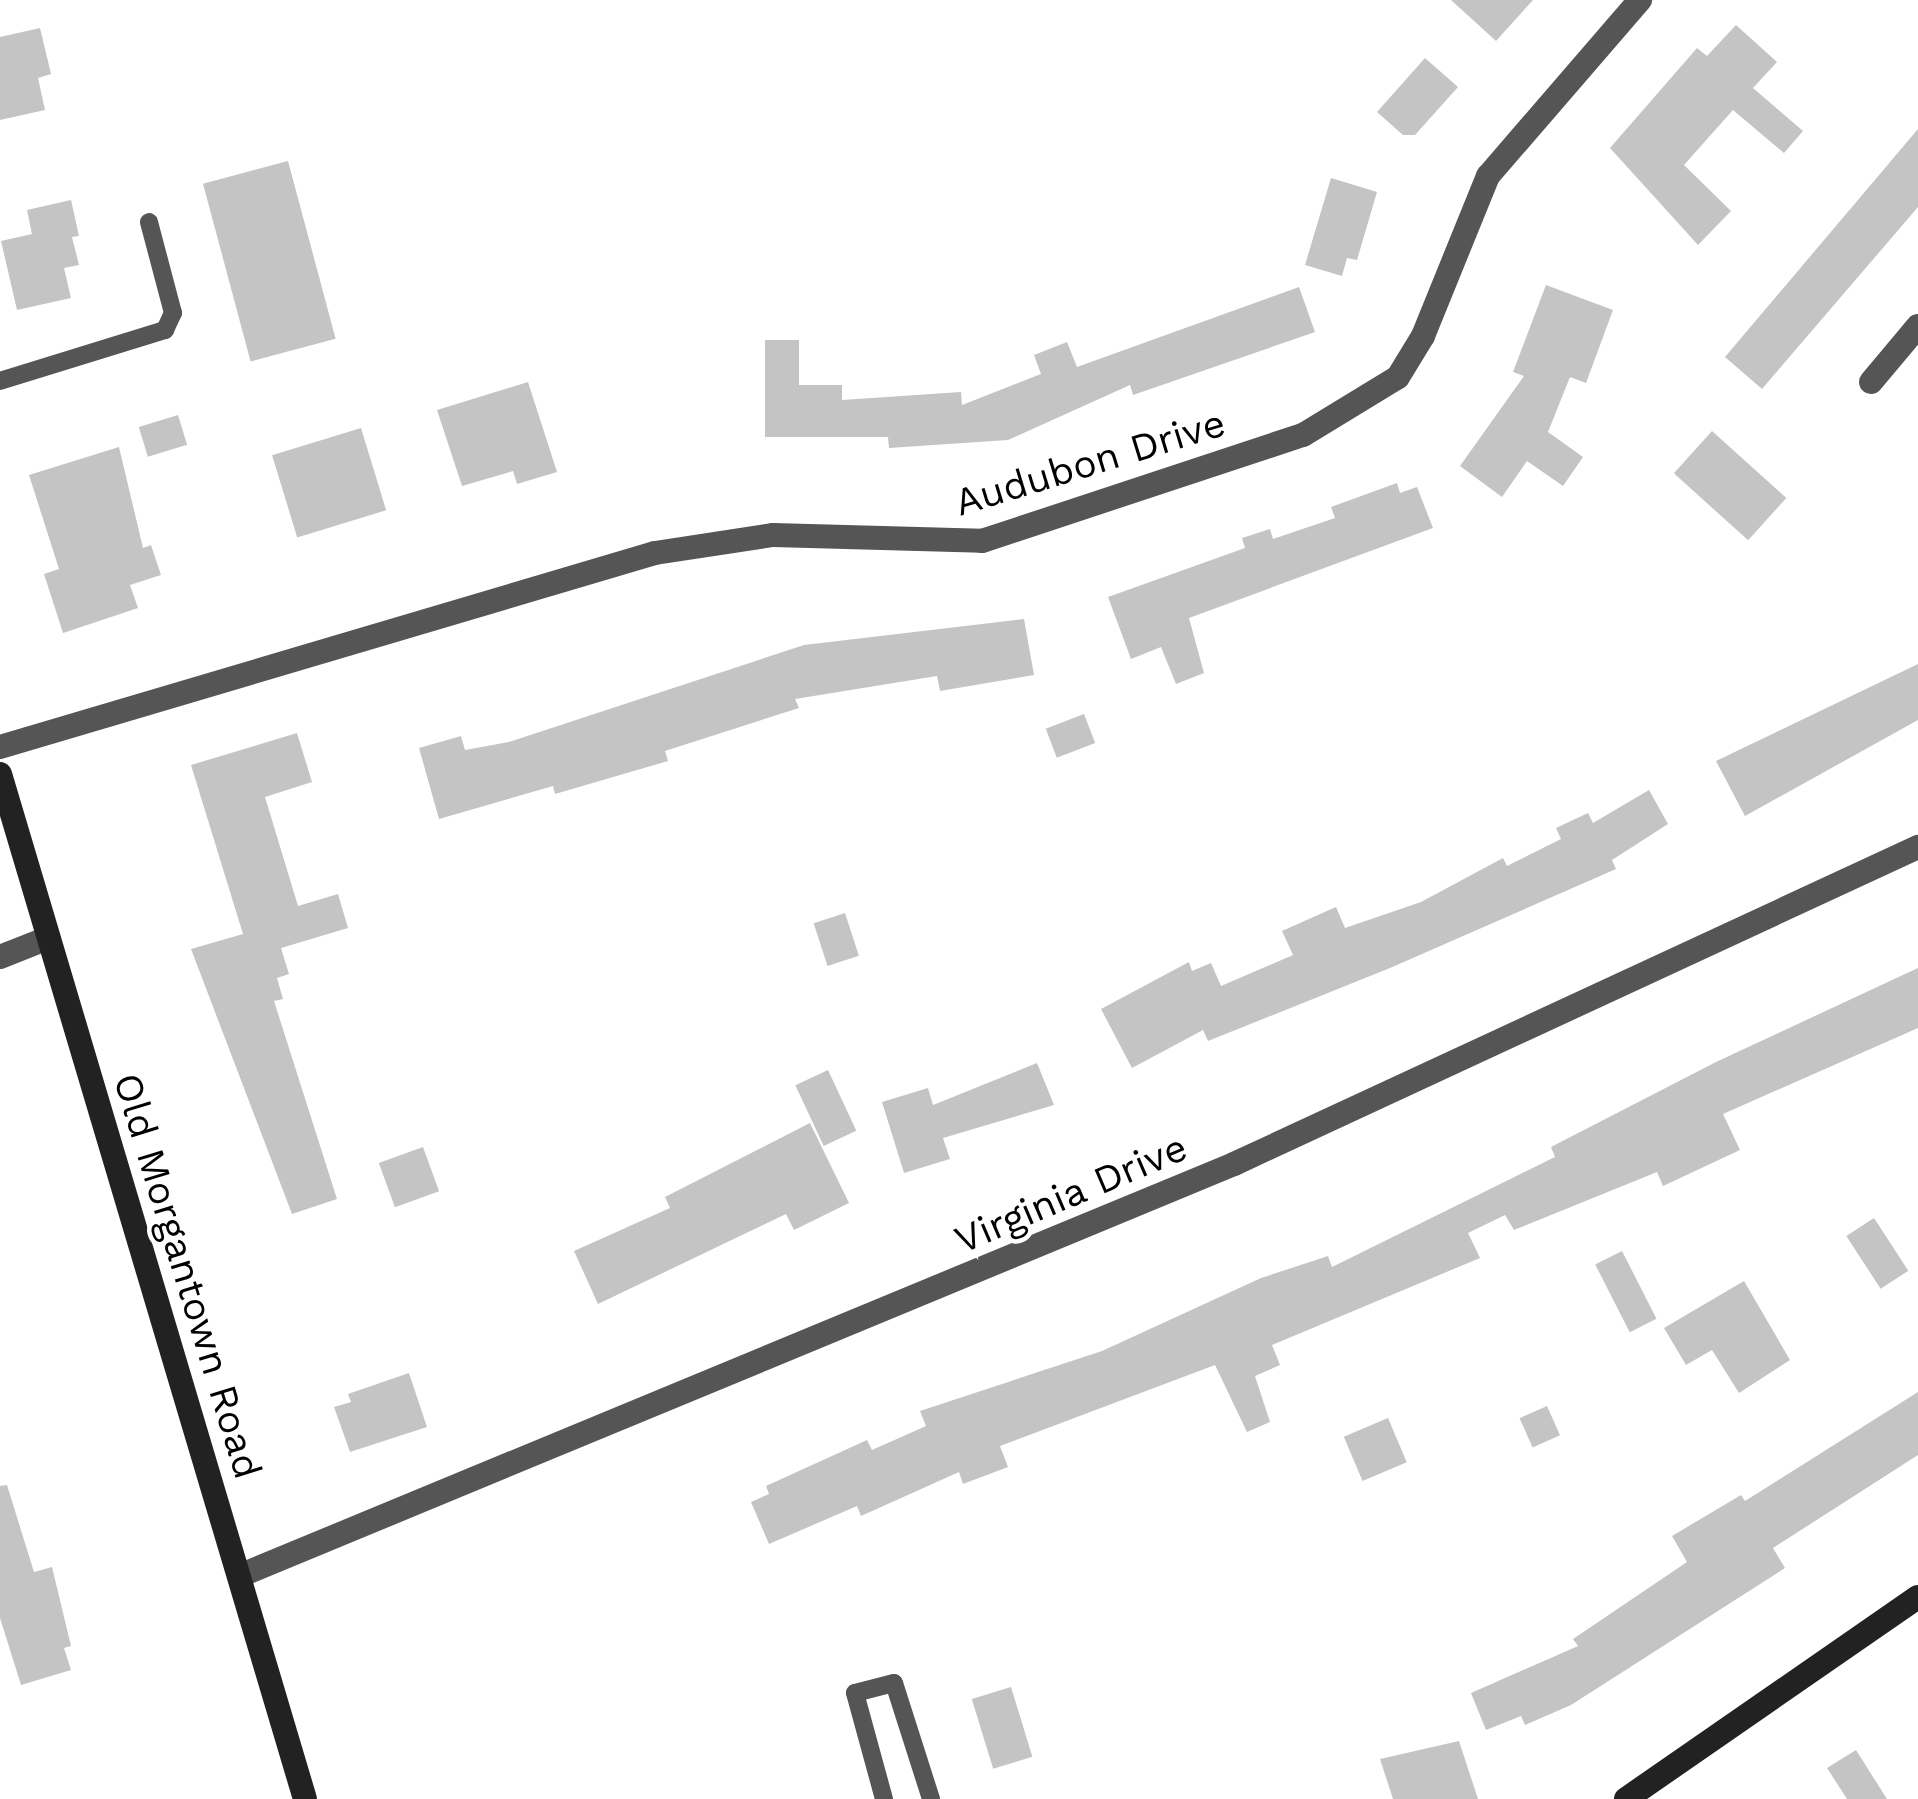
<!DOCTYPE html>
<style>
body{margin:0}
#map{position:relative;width:1918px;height:1799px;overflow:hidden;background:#fff;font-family:"Work Sans",sans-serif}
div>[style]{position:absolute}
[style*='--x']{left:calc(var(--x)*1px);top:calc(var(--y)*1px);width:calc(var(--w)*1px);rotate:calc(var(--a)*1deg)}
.building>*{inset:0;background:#c4c4c4;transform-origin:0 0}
.lane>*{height:18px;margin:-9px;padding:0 9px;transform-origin:9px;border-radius:9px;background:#555}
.street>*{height:24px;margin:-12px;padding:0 12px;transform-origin:12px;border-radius:12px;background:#555}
.secondary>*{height:24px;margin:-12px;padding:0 12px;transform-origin:12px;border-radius:12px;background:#222}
span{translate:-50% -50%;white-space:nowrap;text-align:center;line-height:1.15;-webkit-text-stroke:9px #fff;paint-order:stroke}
.street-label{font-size:39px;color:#000}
</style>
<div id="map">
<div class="building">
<div style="clip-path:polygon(1451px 0,1533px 0,1496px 41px)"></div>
<div style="clip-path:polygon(1736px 25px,1777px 62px,1753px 88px,1803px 131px,1784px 153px,1733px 110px,1684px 165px,1731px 211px,1698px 245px,1610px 148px,1697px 48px,1707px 56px)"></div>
<div style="clip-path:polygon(40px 28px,51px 74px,38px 78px,45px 110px,0 120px,0 37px)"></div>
<div style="clip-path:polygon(1425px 58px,1458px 87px,1415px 135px,1403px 135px,1377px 112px)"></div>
<div style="clip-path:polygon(1918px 129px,1918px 207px,1762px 389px,1725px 357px)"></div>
<div style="left:288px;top:161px;width:184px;height:88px;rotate:75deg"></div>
<div style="clip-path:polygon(1331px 178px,1377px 192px,1357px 260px,1347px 258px,1342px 276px,1305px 265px)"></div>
<div style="clip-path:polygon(71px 200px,79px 236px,72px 237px,79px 265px,64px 268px,71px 298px,17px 310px,1px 241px,32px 234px,27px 210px)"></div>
<div style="clip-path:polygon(1546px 285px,1613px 310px,1586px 383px,1570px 377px,1548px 432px,1583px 457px,1563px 486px,1527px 461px,1502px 497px,1460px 466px,1524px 376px,1513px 372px)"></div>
<div style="clip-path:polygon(1299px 287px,1315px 332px,1133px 395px,1130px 385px,1008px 440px,889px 448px,888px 437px,765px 437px,765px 340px,799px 340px,799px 385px,842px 385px,842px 400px,961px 392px,962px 405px,1041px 374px,1034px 355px,1067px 342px,1077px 367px)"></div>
<div style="clip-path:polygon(528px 382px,557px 472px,517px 484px,513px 471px,462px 486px,437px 410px)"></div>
<div style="left:178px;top:415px;width:31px;height:41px;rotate:73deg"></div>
<div style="left:361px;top:428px;width:86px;height:93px;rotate:73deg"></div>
<div style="left:1712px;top:431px;width:100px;height:57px;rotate:42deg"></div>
<div style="clip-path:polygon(119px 447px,143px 548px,151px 545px,161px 575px,130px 585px,138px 608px,63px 633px,44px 574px,59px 569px,29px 475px)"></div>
<div style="clip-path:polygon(1397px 483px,1400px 493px,1417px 487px,1433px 528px,1189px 618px,1204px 673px,1176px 684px,1161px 647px,1131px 659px,1108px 597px,1245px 548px,1242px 538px,1270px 529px,1273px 539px,1335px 518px,1331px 507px)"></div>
<div style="clip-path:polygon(1024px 619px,1034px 675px,940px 691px,937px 676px,795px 699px,799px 708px,665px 751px,668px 761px,555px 794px,553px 786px,439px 819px,419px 748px,461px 736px,465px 750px,509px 742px,804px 645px)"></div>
<div style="clip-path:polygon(1918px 664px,1918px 720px,1745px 816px,1716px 761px)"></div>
<div style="left:1084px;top:714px;width:31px;height:41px;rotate:69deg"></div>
<div style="clip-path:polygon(297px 733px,312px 782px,265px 797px,298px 906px,338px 894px,348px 928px,281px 948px,289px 974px,277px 978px,283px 999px,274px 1001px,337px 1199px,292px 1214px,191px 949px,243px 934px,191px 765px)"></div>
<div style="clip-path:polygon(1649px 790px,1668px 824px,1612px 860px,1616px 869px,1390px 968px,1208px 1041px,1203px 1030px,1132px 1068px,1101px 1009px,1189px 962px,1192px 971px,1211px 963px,1221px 986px,1293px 955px,1282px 931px,1336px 907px,1345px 928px,1421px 902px,1503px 858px,1507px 866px,1561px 839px,1556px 828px,1588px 813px,1593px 823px)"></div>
<div style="left:845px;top:913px;width:45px;height:33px;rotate:72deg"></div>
<div style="clip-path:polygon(1918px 968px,1918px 1028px,1723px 1114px,1740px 1150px,1663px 1186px,1657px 1172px,1514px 1230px,1505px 1215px,1468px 1233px,1480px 1258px,1272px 1345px,1280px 1365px,1255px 1376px,1270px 1422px,1247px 1432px,1215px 1365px,1000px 1446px,1008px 1467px,963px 1484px,959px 1472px,861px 1516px,857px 1506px,769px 1544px,751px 1502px,769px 1494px,766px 1486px,867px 1440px,872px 1450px,926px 1426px,920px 1411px,1102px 1351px,1261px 1278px,1328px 1256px,1332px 1267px,1555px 1157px,1551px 1147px,1716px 1062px)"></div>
<div style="clip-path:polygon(1037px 1063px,1054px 1105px,943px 1138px,950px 1159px,904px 1173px,882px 1102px,928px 1088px,933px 1105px)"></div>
<div style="left:828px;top:1070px;width:67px;height:36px;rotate:65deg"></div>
<div style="clip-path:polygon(810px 1123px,849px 1203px,794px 1230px,786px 1214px,598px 1304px,574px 1251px,670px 1208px,665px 1197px)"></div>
<div style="left:423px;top:1147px;width:47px;height:47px;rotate:70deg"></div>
<div style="left:1874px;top:1218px;width:63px;height:33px;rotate:57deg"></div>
<div style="left:1622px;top:1251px;width:76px;height:30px;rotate:63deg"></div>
<div style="clip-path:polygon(1744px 1281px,1790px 1360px,1739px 1393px,1712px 1350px,1686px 1365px,1664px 1328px)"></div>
<div style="clip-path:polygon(409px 1373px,427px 1427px,350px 1452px,334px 1407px,351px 1402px,348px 1394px)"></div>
<div style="clip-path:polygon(1918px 1392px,1918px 1455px,1773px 1548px,1785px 1568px,1571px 1705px,1525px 1725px,1521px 1716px,1486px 1730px,1471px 1693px,1578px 1646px,1573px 1639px,1687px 1562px,1672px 1536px,1741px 1495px,1745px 1501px)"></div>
<div style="left:1547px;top:1406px;width:32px;height:30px;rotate:66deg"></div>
<div style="left:1388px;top:1418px;width:48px;height:48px;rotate:67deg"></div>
<div style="clip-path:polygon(7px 1485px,34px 1572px,52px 1567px,71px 1646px,64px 1648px,71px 1670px,21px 1685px,0 1618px,0 1486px)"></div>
<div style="left:1011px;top:1687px;width:73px;height:41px;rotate:73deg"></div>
<div style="clip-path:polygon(1459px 1741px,1478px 1799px,1393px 1799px,1380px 1759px)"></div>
<div style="clip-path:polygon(1856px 1750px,1887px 1799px,1847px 1799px,1827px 1768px)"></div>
</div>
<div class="lane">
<div style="--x:0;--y:381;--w:173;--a:-17.2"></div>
<div style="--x:165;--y:330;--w:19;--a:-65"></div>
<div style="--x:173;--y:313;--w:94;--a:-104.8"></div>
<div style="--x:884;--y:1799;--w:110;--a:-105.3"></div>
<div style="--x:855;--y:1693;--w:40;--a:-14.4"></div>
<div style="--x:894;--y:1683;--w:122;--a:72.3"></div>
</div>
<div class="street">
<div style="--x:1871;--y:382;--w:73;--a:-50"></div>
<div style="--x:0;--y:747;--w:683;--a:-16.5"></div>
<div style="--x:655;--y:553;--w:119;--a:-8.7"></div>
<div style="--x:773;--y:535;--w:209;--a:1.6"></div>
<div style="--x:982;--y:541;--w:338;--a:-18.3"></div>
<div style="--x:1303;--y:435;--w:111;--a:-31.4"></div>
<div style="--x:1398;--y:377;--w:48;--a:-58.6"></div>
<div style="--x:1423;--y:336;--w:173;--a:-67.9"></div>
<div style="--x:1488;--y:176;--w:233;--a:-49.2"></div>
<div style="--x:0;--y:957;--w:52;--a:-21.6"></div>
<div style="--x:239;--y:1576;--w:1077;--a:-22.49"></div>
<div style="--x:1234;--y:1164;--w:754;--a:-24.87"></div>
</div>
<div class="secondary">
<div style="--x:0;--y:774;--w:1069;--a:73.43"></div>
<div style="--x:1626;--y:1799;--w:355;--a:-34.7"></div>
</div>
<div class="street-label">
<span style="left:1090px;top:463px;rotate:-17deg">Audubon Drive</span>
<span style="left:1071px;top:1194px;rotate:-23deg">Virginia Drive</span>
<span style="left:187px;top:1276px;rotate:73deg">Old Morgantown Road</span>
</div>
</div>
